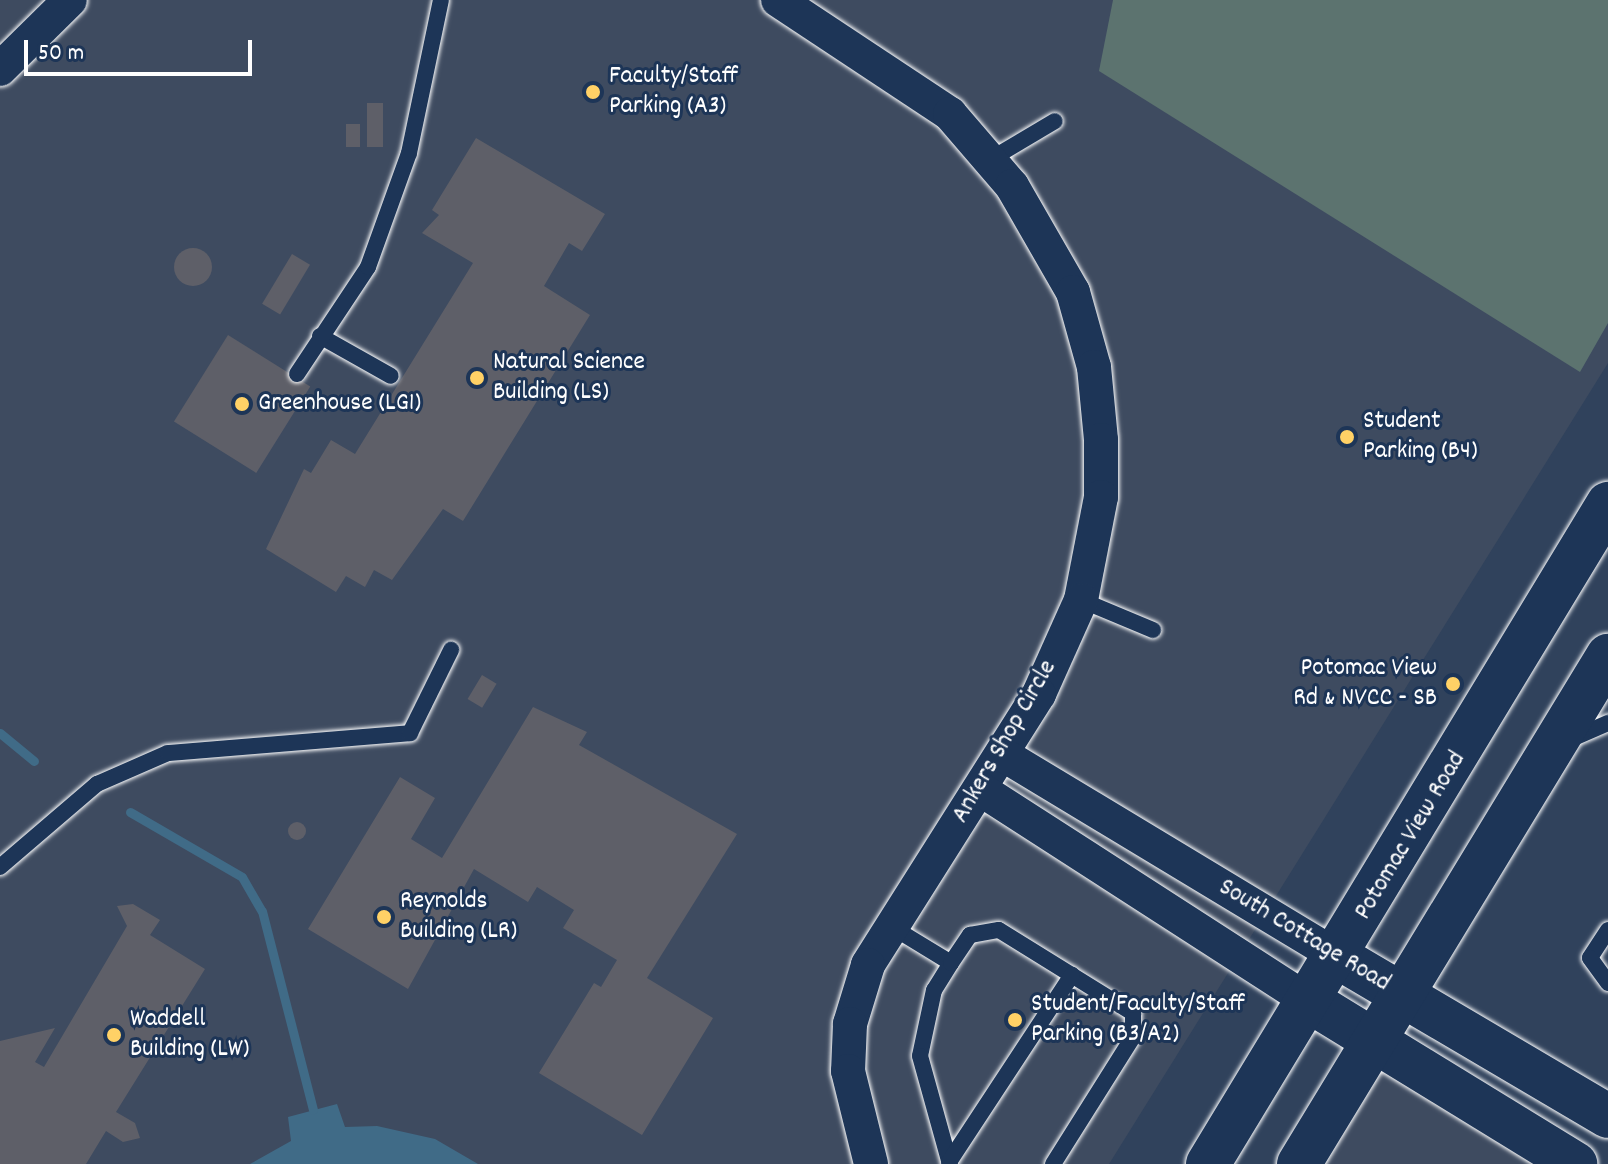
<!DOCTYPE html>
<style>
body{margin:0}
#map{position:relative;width:1608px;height:1164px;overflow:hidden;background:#30425c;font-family:Dekko,sans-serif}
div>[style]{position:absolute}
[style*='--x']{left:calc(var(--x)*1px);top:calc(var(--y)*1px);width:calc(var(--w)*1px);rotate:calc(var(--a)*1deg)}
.built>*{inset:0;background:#3e4b60}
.green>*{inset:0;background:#5c736f}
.water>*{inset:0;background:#406b87}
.stream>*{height:9px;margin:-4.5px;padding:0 4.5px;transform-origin:4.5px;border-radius:4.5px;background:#406b87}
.building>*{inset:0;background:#5e5f68;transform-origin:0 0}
.round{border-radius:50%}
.roads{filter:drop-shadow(0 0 2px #fff) drop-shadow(0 0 2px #fff)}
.lane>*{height:16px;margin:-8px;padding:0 8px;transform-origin:8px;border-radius:8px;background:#1d3557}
.street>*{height:34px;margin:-17px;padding:0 17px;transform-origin:17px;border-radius:17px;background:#1d3557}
.secondary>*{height:44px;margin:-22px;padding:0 22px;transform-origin:22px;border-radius:22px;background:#1d3557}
.dots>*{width:22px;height:22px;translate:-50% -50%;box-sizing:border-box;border:4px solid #1d3557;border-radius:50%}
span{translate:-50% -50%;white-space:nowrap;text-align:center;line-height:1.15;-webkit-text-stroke:6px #1d3557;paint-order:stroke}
.poi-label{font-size:26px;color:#fff}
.left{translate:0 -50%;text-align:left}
.right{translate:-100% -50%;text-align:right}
.street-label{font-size:26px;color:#fff}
.scale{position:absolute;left:24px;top:40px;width:228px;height:36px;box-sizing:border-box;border:4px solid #fff;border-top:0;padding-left:10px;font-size:24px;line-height:28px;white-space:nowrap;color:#fff;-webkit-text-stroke:6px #1d3557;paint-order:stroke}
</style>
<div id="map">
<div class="built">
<div style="clip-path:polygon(0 0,1608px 0,1608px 363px,1109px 1164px,0 1164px)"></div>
<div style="clip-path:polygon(1374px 1041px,1575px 1164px,1299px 1164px)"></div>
</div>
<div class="green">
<div style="clip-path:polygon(1113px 0,1608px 0,1608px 323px,1580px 372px,1099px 71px)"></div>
</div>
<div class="water">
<div style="clip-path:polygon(337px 1104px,345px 1127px,377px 1126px,435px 1139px,478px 1164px,250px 1164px,291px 1141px,288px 1117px)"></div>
</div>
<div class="stream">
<div style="--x:0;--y:733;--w:44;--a:39.5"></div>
<div style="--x:130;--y:812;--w:129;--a:30.1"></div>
<div style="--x:242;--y:877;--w:39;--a:60"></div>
<div style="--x:262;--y:911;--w:205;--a:75.6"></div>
</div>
<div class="building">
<div style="left:367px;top:103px;width:16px;height:44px"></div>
<div style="left:346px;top:124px;width:14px;height:23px"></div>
<div style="clip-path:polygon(476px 138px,605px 214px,582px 251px,569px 243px,544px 286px,590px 315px,463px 521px,443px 509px,392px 580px,374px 570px,365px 587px,346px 576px,336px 592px,266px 549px,304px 469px,311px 473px,331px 440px,355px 454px,473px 263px,422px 233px,439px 215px,432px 210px)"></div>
<div class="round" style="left:174px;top:248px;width:38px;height:38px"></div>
<div style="left:292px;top:254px;width:21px;height:58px;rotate:31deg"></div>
<div style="left:228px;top:335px;width:97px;height:102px;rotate:32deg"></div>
<div style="left:482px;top:675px;width:17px;height:28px;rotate:31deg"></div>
<div style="clip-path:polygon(533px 707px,587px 732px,579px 745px,737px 834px,647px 978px,713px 1018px,642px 1135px,539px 1073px,594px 983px,601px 987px,617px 960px,563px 928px,574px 910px,537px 887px,528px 902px,474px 869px,408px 989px,308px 929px,400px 777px,435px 798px,411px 839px,442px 858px)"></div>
<div class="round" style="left:288px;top:822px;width:18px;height:18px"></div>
<div style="clip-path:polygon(133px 904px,160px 920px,150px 935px,205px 969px,116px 1112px,135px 1123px,140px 1138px,123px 1142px,106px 1131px,86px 1164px,0 1164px,0 1041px,55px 1028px,35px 1062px,44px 1067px,127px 926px,117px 906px)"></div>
</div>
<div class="roads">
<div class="lane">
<div style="--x:991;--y:159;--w:74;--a:-30.7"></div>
<div style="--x:320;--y:336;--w:81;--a:29.4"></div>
<div style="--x:297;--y:374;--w:128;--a:-56.4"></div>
<div style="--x:368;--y:267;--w:121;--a:-70.2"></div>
<div style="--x:409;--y:153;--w:156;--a:-78.2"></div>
<div style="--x:1081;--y:600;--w:78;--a:22.6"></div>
<div style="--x:1569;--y:740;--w:43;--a:-23.6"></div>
<div style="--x:0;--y:867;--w:128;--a:-40.6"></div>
<div style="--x:97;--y:784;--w:77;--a:-23.6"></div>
<div style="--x:168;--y:753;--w:243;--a:-4.7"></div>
<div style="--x:410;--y:733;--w:93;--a:-63.7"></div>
<div style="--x:892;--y:927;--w:69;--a:31.4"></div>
<div style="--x:951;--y:963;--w:32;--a:122"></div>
<div style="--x:934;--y:990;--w:67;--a:102"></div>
<div style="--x:920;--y:1056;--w:112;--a:74.5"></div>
<div style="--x:1608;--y:930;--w:33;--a:123"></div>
<div style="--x:1590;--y:958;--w:31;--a:54"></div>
<div style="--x:951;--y:963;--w:34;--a:-56"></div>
<div style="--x:970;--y:935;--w:29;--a:-10"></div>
<div style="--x:999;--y:930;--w:158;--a:31.8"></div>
<div style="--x:1133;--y:1013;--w:24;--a:90"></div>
<div style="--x:1133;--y:1037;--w:150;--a:122.2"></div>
<div style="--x:949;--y:1162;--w:224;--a:-56.7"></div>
</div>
<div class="street">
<div style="--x:778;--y:0;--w:206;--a:33.5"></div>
<div style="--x:950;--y:114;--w:95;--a:49.3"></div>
<div style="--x:1012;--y:186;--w:122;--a:60.1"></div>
<div style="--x:1073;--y:292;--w:78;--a:74.4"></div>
<div style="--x:1094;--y:367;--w:73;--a:84.5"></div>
<div style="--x:1101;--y:440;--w:57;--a:90"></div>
<div style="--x:1101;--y:497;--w:105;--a:101"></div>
<div style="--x:1081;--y:600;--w:103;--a:114.1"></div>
<div style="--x:1039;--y:694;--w:320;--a:122.3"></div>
<div style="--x:868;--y:965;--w:62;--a:107"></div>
<div style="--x:850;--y:1024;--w:47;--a:92.4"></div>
<div style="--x:848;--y:1071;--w:96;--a:76.1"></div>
<div style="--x:0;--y:69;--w:98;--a:-44.6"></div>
<div style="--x:1002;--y:754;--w:393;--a:31.1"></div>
<div style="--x:980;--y:789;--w:394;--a:32.8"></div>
</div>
<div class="secondary">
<div style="--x:1338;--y:957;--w:313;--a:30.5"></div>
<div style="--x:1311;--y:1002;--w:310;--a:31.5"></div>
<div style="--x:1208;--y:1164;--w:772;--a:-58.78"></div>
<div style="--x:1299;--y:1164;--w:595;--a:-58.69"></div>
</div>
</div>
<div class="dots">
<div style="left:593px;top:92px;background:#ffd166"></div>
<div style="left:477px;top:378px;background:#ffd166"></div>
<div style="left:242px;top:404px;background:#ffd166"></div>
<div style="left:1347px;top:437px;background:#ffd166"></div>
<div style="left:1453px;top:684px;background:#ffd166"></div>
<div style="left:384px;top:917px;background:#ffd166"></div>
<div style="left:1015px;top:1020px;background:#ffd166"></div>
<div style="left:114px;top:1035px;background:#ffd166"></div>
</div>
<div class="poi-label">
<span class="left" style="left:609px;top:92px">Faculty/Staff<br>Parking (A3)</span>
<span class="left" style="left:493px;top:378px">Natural Science<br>Building (LS)</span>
<span class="left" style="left:258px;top:404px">Greenhouse (LG1)</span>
<span class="left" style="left:1363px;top:437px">Student<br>Parking (B4)</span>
<span class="right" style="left:1437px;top:684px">Potomac View<br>Rd &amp; NVCC - SB</span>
<span class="left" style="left:400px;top:917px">Reynolds<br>Building (LR)</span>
<span class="left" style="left:1031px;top:1020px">Student/Faculty/Staff<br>Parking (B3/A2)</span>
<span class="left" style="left:130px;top:1035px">Waddell<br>Building (LW)</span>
</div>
<div class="street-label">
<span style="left:1005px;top:742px;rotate:-60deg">Ankers Shop Circle</span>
<span style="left:1411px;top:836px;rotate:-59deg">Potomac View Road</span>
<span style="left:1304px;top:936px;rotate:31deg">South Cottage Road</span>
</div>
<div class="scale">50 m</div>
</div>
